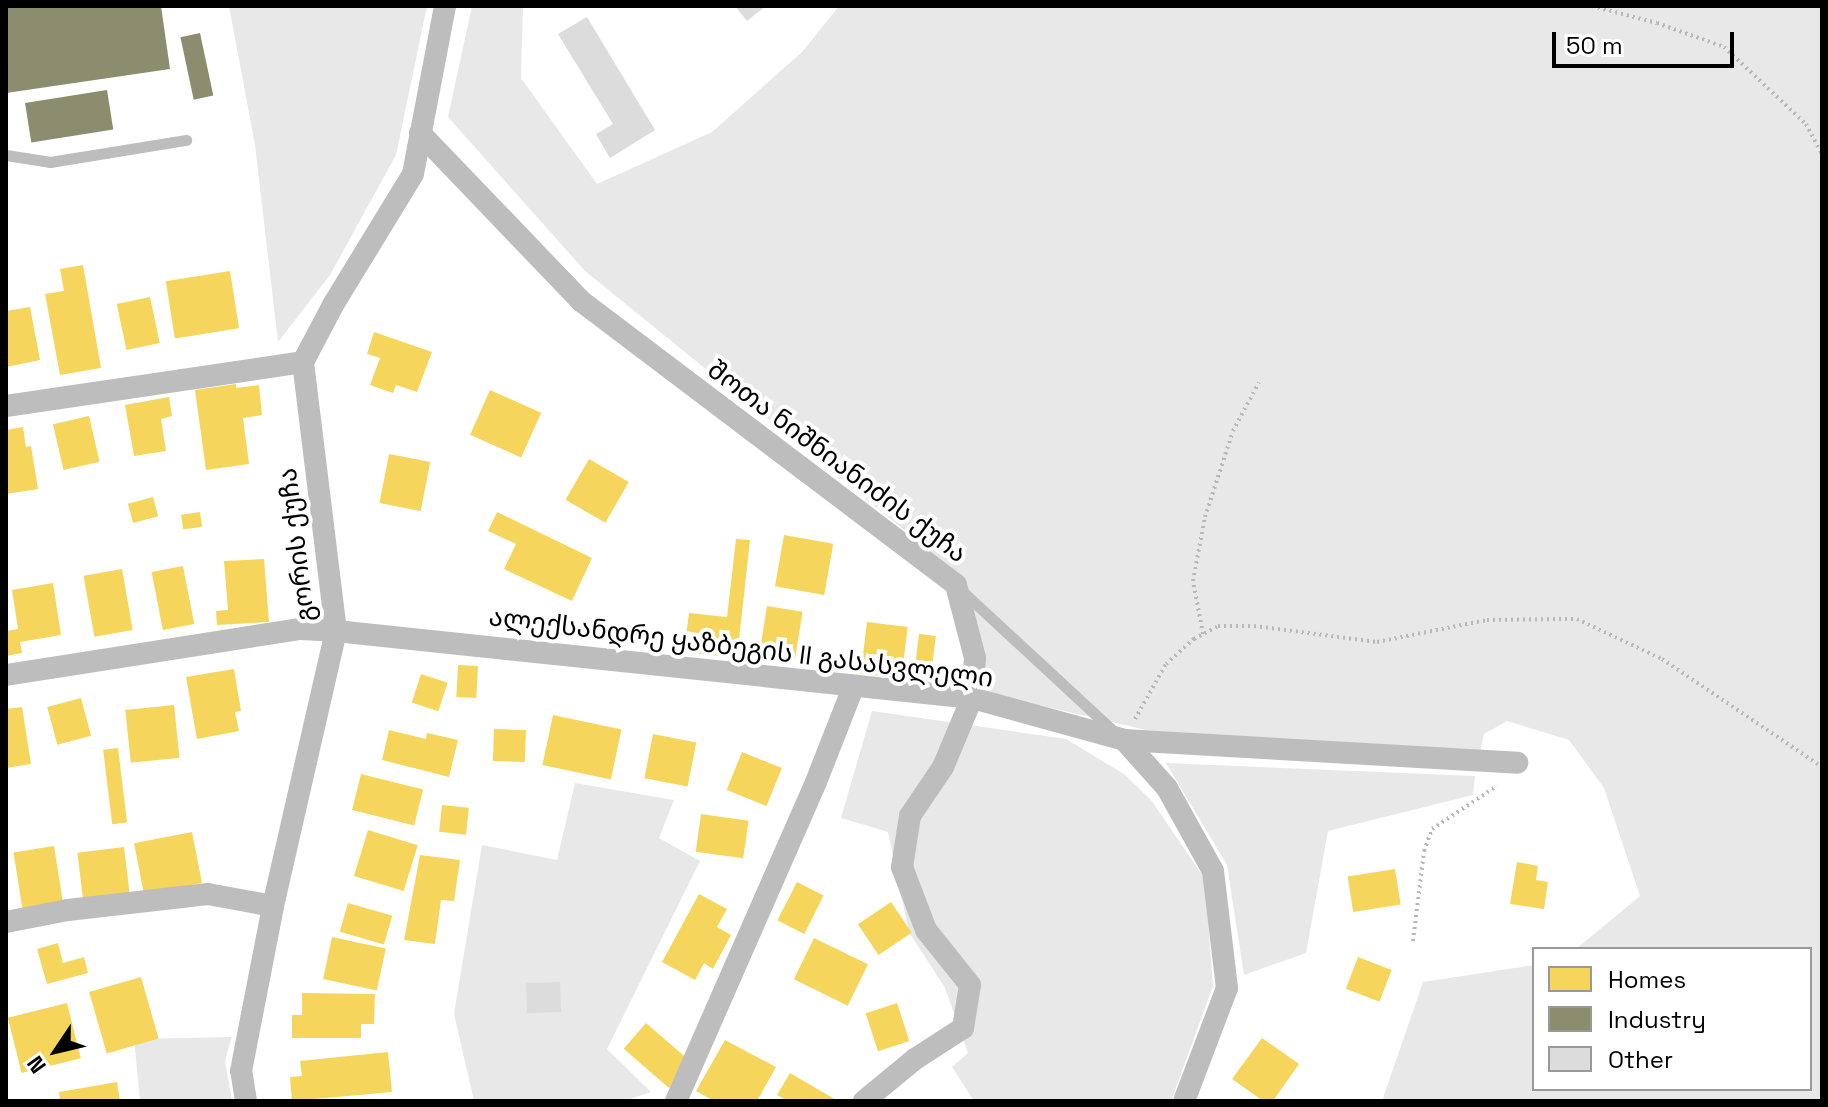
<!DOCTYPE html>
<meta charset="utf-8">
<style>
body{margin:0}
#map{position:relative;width:1828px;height:1107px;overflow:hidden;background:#fff;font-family:"Space Grotesk","Noto Sans Georgian",sans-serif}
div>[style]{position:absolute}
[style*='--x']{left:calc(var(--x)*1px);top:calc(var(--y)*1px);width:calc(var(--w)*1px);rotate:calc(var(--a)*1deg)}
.green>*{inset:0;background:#e8e8e8}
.homes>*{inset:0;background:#f6d55c;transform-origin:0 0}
.industry>*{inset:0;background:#8c8c6e;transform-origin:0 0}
.building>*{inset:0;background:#dcdcdc;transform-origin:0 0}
.path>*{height:4px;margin-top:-2px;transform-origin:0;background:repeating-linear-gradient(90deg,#b8b8b8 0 2px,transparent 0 6px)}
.lane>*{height:11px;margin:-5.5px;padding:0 5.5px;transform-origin:5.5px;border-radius:5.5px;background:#bdbdbd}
.street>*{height:22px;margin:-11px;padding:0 11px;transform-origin:11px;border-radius:11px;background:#bdbdbd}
span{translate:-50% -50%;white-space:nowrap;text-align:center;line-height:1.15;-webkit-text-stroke:8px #fff;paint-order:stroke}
.street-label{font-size:26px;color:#000}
.frame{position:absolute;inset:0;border:8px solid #000;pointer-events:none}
.legend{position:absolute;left:1532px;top:947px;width:280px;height:144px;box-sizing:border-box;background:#fff;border:2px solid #999;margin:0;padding:10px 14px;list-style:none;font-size:24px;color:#000}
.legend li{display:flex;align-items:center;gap:16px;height:40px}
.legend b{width:40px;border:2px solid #999}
.north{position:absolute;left:16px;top:1011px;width:80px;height:80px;-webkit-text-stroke:6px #fff;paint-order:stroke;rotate:235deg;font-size:22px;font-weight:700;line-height:32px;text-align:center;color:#000}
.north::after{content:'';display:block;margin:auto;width:28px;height:36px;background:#000;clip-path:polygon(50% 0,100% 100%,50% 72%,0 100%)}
.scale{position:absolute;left:1552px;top:32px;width:182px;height:36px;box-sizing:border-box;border:4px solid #000;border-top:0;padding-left:10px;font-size:24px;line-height:28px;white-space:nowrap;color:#000;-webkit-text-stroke:6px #fff;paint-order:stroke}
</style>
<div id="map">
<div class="green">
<div style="clip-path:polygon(229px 6px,427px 6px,396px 155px,330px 275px,278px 342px,255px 145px)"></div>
<div style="clip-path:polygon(472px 6px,523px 6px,521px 78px,597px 184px,712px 132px,803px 51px,839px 6px,1822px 6px,1822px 1101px,1382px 1101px,1423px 982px,1534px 965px,1534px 1089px,1810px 1089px,1810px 949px,1576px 949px,1640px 896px,1604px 788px,1569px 740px,1507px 721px,1484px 734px,1480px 752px,1146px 730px,987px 693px,981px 641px,961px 576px,585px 271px,448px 117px)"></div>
<div style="clip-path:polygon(872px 711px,1066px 739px,1124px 774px,1151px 800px,1205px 879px,1213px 986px,1171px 1101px,974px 1101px,952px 1067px,968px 1053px,945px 988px,909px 932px,888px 832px,841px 818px)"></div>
<div style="clip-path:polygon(1166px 763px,1475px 776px,1473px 795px,1328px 831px,1306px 953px,1244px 975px,1227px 865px)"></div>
<div style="clip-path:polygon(575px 783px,674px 800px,659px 838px,700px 861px,607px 1049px,651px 1092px,624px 1101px,474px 1101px,454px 1014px,482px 845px,557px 860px)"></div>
<div style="clip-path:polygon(232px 1037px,225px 1060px,232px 1101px,140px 1101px,134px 1039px)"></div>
</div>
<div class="homes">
<div style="clip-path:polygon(83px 265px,101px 368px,60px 375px,45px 294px,64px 291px,60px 269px)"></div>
<div style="left:230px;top:271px;width:58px;height:65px;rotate:81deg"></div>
<div style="left:150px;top:297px;width:47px;height:34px;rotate:78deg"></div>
<div style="clip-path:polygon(30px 307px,40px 360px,6px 367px,6px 311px)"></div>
<div style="clip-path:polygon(374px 332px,432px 352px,417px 392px,396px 385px,393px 393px,370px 385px,380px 358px,367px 354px)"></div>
<div style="clip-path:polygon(236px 384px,236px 388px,259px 385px,262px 415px,243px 418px,249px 464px,206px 470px,195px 390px)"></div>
<div style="left:490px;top:390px;width:56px;height:49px;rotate:24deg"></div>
<div style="clip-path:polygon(169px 397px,172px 416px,161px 419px,166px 451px,134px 456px,125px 405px)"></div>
<div style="left:89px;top:416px;width:47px;height:37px;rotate:77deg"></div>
<div style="clip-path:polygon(23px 427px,26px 447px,31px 446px,38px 489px,6px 494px,6px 430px)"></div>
<div style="left:389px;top:454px;width:42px;height:50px;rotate:11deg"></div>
<div style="left:589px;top:459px;width:46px;height:47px;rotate:30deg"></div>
<div style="left:153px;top:497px;width:20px;height:26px;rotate:75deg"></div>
<div style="left:200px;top:512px;width:15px;height:19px;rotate:82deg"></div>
<div style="clip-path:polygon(497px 512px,592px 558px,572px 601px,504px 569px,516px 544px,488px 531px)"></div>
<div style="left:784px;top:535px;width:50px;height:52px;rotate:10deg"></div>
<div style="clip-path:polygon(736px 539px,750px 540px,737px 658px,684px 652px,689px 613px,727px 617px)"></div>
<div style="clip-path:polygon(264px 559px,269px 622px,217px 625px,216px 611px,228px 610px,224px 561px)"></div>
<div style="left:183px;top:566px;width:59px;height:32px;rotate:79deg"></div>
<div style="left:122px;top:569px;width:62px;height:39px;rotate:80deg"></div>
<div style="clip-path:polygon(53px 583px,61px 635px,20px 642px,22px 653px,6px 656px,6px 631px,18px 629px,12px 590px)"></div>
<div style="left:767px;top:606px;width:36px;height:48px;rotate:9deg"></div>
<div style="left:867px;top:622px;width:41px;height:52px;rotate:7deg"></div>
<div style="left:919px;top:634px;width:17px;height:57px;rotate:7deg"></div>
<div style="left:458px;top:665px;width:20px;height:32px;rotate:3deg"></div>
<div style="clip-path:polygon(234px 669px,241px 711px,235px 712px,239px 731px,197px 739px,186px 677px)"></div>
<div style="left:421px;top:674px;width:28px;height:30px;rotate:18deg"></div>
<div style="left:81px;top:698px;width:39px;height:35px;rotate:75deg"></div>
<div style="left:174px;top:705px;width:53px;height:49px;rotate:84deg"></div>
<div style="clip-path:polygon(22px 707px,31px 764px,6px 768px,6px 709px)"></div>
<div style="left:553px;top:715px;width:70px;height:51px;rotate:12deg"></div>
<div style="left:494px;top:729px;width:32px;height:32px;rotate:2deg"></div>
<div style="clip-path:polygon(389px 730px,426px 739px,427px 733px,458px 740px,449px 777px,382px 760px)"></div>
<div style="left:653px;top:734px;width:44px;height:45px;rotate:11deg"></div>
<div style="left:118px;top:748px;width:75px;height:15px;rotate:83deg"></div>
<div style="left:742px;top:752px;width:43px;height:41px;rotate:22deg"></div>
<div style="left:361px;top:774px;width:64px;height:37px;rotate:14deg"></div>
<div style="left:442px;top:805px;width:27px;height:27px;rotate:6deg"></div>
<div style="left:701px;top:814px;width:48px;height:38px;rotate:8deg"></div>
<div style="left:368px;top:830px;width:52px;height:48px;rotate:17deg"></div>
<div style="left:192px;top:832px;width:52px;height:59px;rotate:79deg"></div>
<div style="left:54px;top:846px;width:61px;height:41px;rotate:81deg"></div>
<div style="left:124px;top:847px;width:46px;height:47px;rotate:83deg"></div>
<div style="clip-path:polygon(420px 855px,460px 860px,454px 901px,441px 900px,435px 944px,404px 940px)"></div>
<div style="clip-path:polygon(1517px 862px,1538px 866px,1536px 880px,1548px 882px,1544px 909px,1510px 904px)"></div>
<div style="left:1395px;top:869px;width:36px;height:48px;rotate:81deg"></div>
<div style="left:797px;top:882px;width:30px;height:43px;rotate:27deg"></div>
<div style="clip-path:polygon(699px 894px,727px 909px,717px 927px,731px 935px,713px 969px,704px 963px,695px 980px,662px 962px)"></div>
<div style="left:891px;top:902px;width:37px;height:40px;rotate:56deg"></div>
<div style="left:348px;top:903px;width:46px;height:30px;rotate:16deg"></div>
<div style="left:332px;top:937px;width:55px;height:43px;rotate:12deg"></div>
<div style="left:814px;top:938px;width:60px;height:46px;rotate:26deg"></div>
<div style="clip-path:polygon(58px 943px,63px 963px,84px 957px,88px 973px,47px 984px,37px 949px)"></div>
<div style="left:1358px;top:957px;width:36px;height:34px;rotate:21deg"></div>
<div style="left:141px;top:977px;width:64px;height:54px;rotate:74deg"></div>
<div style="clip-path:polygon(302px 993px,375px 994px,374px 1024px,361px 1024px,361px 1038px,292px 1038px,292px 1015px,302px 1015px)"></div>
<div style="left:67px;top:1003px;width:57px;height:61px;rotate:76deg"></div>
<div style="left:897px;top:1003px;width:40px;height:33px;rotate:72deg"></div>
<div style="left:646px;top:1023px;width:60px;height:34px;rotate:41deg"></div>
<div style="clip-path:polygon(1262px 1038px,1299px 1064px,1273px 1101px,1263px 1101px,1232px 1079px)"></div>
<div style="clip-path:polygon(725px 1040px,776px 1067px,757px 1101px,714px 1101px,696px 1091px)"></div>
<div style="clip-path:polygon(388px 1052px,392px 1092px,292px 1101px,290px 1077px,302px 1076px,300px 1061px)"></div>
<div style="clip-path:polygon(790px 1073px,838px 1101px,788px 1101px,777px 1095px)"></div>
<div style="clip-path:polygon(117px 1082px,120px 1101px,60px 1101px,59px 1092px)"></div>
</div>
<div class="industry">
<div style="clip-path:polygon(6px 6px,161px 6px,170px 69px,6px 93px)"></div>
<div style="left:200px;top:33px;width:64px;height:20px;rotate:78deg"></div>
<div style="left:107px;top:90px;width:40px;height:83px;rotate:81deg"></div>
</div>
<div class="building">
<div style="clip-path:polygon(735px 6px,766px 6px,747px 21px)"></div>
<div style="clip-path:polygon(587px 17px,655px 130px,610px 158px,596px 134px,613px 124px,558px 34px)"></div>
<div style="left:560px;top:982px;width:30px;height:34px;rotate:88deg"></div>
</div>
<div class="path">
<div style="--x:1592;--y:6;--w:67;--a:14.7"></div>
<div style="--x:1657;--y:23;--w:71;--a:19.7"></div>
<div style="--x:1724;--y:47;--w:112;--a:43.2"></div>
<div style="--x:1806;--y:124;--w:34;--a:62"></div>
<div style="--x:1203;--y:634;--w:54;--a:-100.7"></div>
<div style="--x:1193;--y:581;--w:65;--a:-79.4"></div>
<div style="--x:1205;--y:517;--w:90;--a:-72"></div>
<div style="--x:1233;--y:431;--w:55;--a:-62"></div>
<div style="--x:1135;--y:719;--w:63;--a:-60.6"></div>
<div style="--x:1166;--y:664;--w:38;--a:-42"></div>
<div style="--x:1194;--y:639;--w:27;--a:-28"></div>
<div style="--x:1218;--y:626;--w:36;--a:0"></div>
<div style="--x:1254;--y:626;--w:124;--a:7.4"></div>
<div style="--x:1377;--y:642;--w:112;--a:-11.3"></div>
<div style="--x:1487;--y:620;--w:90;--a:-0.6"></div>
<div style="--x:1577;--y:619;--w:94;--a:25.2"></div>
<div style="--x:1662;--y:659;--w:193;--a:34"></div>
<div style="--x:1413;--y:941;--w:91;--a:-83"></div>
<div style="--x:1424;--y:851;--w:23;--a:-70"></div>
<div style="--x:1432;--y:829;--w:78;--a:-33.5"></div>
</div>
<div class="lane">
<div style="--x:6;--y:155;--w:45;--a:9"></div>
<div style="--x:50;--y:162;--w:138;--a:-9.2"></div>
<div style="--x:962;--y:591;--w:207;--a:42.8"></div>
</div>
<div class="street">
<div style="--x:420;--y:133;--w:233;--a:46.2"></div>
<div style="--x:581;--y:301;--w:470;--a:37.1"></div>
<div style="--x:956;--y:585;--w:75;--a:75.4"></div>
<div style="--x:975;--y:658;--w:40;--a:94.3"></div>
<div style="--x:972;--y:698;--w:75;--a:112.8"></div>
<div style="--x:943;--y:767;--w:59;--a:124"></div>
<div style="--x:910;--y:816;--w:52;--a:98.9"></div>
<div style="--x:902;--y:867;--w:67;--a:69.1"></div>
<div style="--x:926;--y:930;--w:70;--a:51.3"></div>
<div style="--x:970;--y:985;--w:44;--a:99.2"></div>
<div style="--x:963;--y:1028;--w:57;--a:147.1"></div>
<div style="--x:915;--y:1059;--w:66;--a:140.5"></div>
<div style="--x:6;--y:406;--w:300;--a:-8.4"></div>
<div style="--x:6;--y:675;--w:298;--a:-8.9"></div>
<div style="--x:300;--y:629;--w:36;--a:3"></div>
<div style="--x:336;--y:631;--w:640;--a:6.01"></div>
<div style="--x:972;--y:698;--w:158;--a:15.4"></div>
<div style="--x:1124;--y:740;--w:394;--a:3.3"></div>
<div style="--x:1124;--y:740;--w:64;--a:48.1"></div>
<div style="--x:1167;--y:788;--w:95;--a:61"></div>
<div style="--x:1213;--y:871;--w:118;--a:83.2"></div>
<div style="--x:1227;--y:988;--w:121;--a:110.8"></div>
<div style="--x:6;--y:922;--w:63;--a:-11"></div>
<div style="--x:68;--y:910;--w:141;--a:-6.5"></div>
<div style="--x:208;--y:894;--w:66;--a:10.5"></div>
<div style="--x:246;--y:1101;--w:30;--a:-99"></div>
<div style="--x:241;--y:1071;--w:168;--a:-79"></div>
<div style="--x:273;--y:906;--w:282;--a:-77.1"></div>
<div style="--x:336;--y:631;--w:271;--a:-97"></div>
<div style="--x:303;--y:362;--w:64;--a:-62.2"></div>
<div style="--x:333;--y:305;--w:153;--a:-58.6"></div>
<div style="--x:413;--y:174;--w:171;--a:-79.2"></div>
<div style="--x:676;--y:1101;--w:348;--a:-66.3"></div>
<div style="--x:816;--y:782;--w:104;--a:-68.6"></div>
</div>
<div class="street-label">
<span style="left:837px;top:462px;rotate:37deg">შოთა ნიშნიანიძის ქუჩა</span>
<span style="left:297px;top:545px;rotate:-97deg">გორის ქუჩა</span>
<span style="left:741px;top:648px;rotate:7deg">ალექსანდრე ყაზბეგის II გასასვლელი</span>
</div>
<div class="frame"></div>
<ul class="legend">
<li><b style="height:22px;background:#f6d55c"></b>Homes</li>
<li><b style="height:22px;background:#8c8c6e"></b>Industry</li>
<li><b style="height:22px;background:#dcdcdc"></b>Other</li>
</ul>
<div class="north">N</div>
<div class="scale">50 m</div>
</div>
